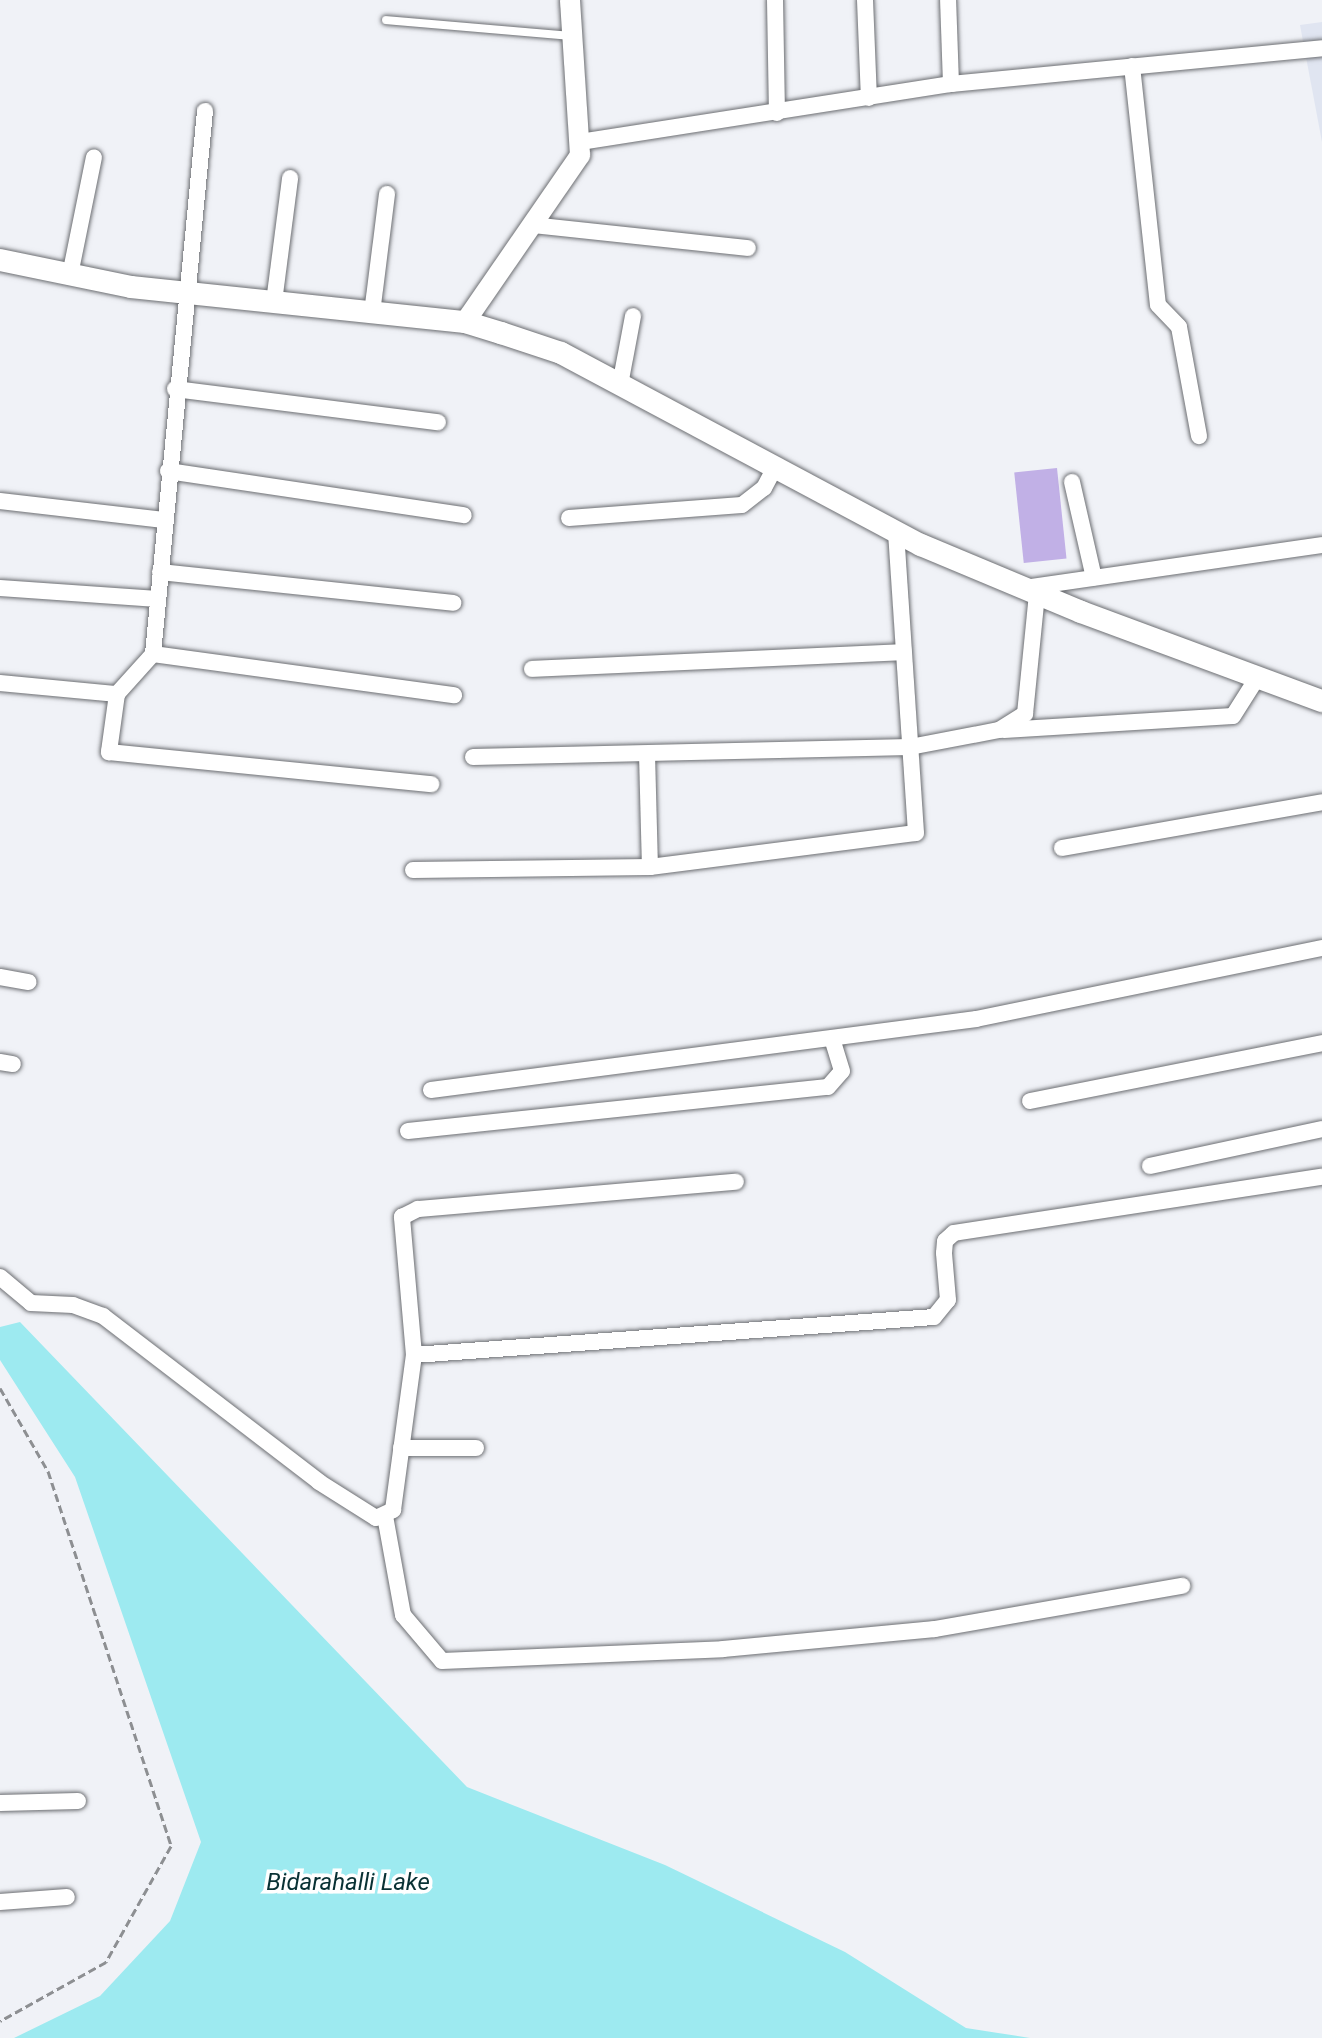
<!DOCTYPE html>
<style>
body{margin:0}
#map{position:relative;width:1322px;height:2038px;overflow:hidden;background:#f0f2f7;font-family:Roboto,sans-serif}
div>[style]{position:absolute}
[style*='--x']{left:calc(var(--x)*1px);top:calc(var(--y)*1px);width:calc(var(--w)*1px);rotate:calc(var(--a)*1deg)}
.built>*{inset:0;background:#e0e5f1}
.water>*{inset:0;background:#9deaf0}
.building>*{inset:0;background:#c1b0e6;transform-origin:0 0}
.path>*{height:3px;margin-top:-1.5px;transform-origin:0;background:repeating-linear-gradient(90deg,#8d8f92 0 8px,transparent 0 12px)}
.roads{filter:drop-shadow(0 0 2px #6c6e72) drop-shadow(0 0 2px #6c6e72)}
.service>*{height:8px;margin:-4px;padding:0 4px;transform-origin:4px;border-radius:4px;background:#fff}
.minor>*{height:16px;margin:-8px;padding:0 8px;transform-origin:8px;border-radius:8px;background:#fff}
.tertiary>*{height:20px;margin:-10px;padding:0 10px;transform-origin:10px;border-radius:10px;background:#fff}
.secondary>*{height:22px;margin:-11px;padding:0 11px;transform-origin:11px;border-radius:11px;background:#fff}
span{translate:-50% -50%;white-space:nowrap;text-align:center;line-height:1.15;-webkit-text-stroke:7px #fff;paint-order:stroke}
.water-label{font-size:24px;color:#093134;font-style:italic}
</style>
<div id="map">
<div class="built">
<div style="clip-path:polygon(1322px 22px,1322px 142px,1300px 25px)"></div>
</div>
<div class="water">
<div style="clip-path:polygon(20px 1322px,467px 1787px,665px 1865px,845px 1952px,966px 2028px,1030px 2038px,14px 2038px,100px 1996px,170px 1921px,201px 1842px,75px 1477px,0 1360px,0 1327px)"></div>
</div>
<div class="building">
<div style="left:1057px;top:468px;width:91px;height:43px;rotate:84deg"></div>
</div>
<div class="path">
<div style="--x:0;--y:1388;--w:96;--a:60"></div>
<div style="--x:48;--y:1471;--w:395;--a:71.8"></div>
<div style="--x:171;--y:1846;--w:133;--a:119.3"></div>
<div style="--x:106;--y:1962;--w:121;--a:150.9"></div>
</div>
<div class="roads">
<div class="service">
<div style="--x:386;--y:20;--w:188;--a:4.9"></div>
</div>
<div class="minor">
<div style="--x:775;--y:0;--w:113;--a:89"></div>
<div style="--x:865;--y:0;--w:98;--a:87.7"></div>
<div style="--x:1132;--y:66;--w:240;--a:83.8"></div>
<div style="--x:1158;--y:305;--w:30;--a:46"></div>
<div style="--x:1179;--y:327;--w:111;--a:79.6"></div>
<div style="--x:951;--y:84;--w:373;--a:-5.5"></div>
<div style="--x:205;--y:111;--w:545;--a:95.47"></div>
<div style="--x:153;--y:654;--w:304;--a:7.8"></div>
<div style="--x:580;--y:142;--w:376;--a:-8.9"></div>
<div style="--x:951;--y:84;--w:84;--a:-92"></div>
<div style="--x:532;--y:225;--w:217;--a:6.1"></div>
<div style="--x:70;--y:275;--w:120;--a:-78.5"></div>
<div style="--x:274;--y:302;--w:125;--a:-82.6"></div>
<div style="--x:372;--y:313;--w:120;--a:-82.8"></div>
<div style="--x:620;--y:385;--w:70;--a:-79.3"></div>
<div style="--x:175;--y:389;--w:265;--a:7.2"></div>
<div style="--x:168;--y:471;--w:299;--a:8.5"></div>
<div style="--x:1072;--y:482;--w:98;--a:77.1"></div>
<div style="--x:0;--y:501;--w:165;--a:6.6"></div>
<div style="--x:569;--y:518;--w:173;--a:-4.3"></div>
<div style="--x:742;--y:505;--w:28;--a:-38"></div>
<div style="--x:764;--y:488;--w:24;--a:-62"></div>
<div style="--x:160;--y:572;--w:295;--a:6"></div>
<div style="--x:0;--y:588;--w:158;--a:4"></div>
<div style="--x:1024;--y:588;--w:301;--a:-8.2"></div>
<div style="--x:153;--y:654;--w:54;--a:132"></div>
<div style="--x:117;--y:694;--w:59;--a:97.9"></div>
<div style="--x:109;--y:752;--w:324;--a:5.7"></div>
<div style="--x:532;--y:669;--w:372;--a:-2.6"></div>
<div style="--x:0;--y:683;--w:118;--a:5.4"></div>
<div style="--x:1004;--y:730;--w:229;--a:-3.5"></div>
<div style="--x:1233;--y:716;--w:45;--a:-57.7"></div>
<div style="--x:647;--y:754;--w:113;--a:88.5"></div>
<div style="--x:473;--y:757;--w:437;--a:-1.3"></div>
<div style="--x:910;--y:747;--w:91;--a:-10.8"></div>
<div style="--x:999;--y:730;--w:31;--a:-32"></div>
<div style="--x:1025;--y:714;--w:122;--a:-84.3"></div>
<div style="--x:1062;--y:848;--w:264;--a:-10"></div>
<div style="--x:413;--y:870;--w:237;--a:-0.7"></div>
<div style="--x:650;--y:867;--w:268;--a:-7.3"></div>
<div style="--x:916;--y:833;--w:303;--a:-93.8"></div>
<div style="--x:0;--y:977;--w:29;--a:10"></div>
<div style="--x:0;--y:1062;--w:13;--a:9"></div>
<div style="--x:431;--y:1090;--w:550;--a:-7.42"></div>
<div style="--x:976;--y:1019;--w:353;--a:-11.6"></div>
<div style="--x:1030;--y:1101;--w:298;--a:-11.2"></div>
<div style="--x:408;--y:1131;--w:422;--a:-6"></div>
<div style="--x:828;--y:1087;--w:21;--a:-49"></div>
<div style="--x:842;--y:1071;--w:34;--a:-107"></div>
<div style="--x:1150;--y:1166;--w:176;--a:-12.1"></div>
<div style="--x:0;--y:1277;--w:40;--a:40"></div>
<div style="--x:31;--y:1303;--w:42;--a:2.7"></div>
<div style="--x:73;--y:1305;--w:32;--a:20"></div>
<div style="--x:103;--y:1316;--w:272;--a:37.5"></div>
<div style="--x:319;--y:1482;--w:67;--a:32.3"></div>
<div style="--x:376;--y:1518;--w:19;--a:-25"></div>
<div style="--x:393;--y:1510;--w:156;--a:-82.3"></div>
<div style="--x:414;--y:1355;--w:139;--a:-95"></div>
<div style="--x:402;--y:1217;--w:18;--a:-27"></div>
<div style="--x:418;--y:1209;--w:319;--a:-4.9"></div>
<div style="--x:414;--y:1355;--w:521;--a:-4.18"></div>
<div style="--x:934;--y:1317;--w:22;--a:-51"></div>
<div style="--x:948;--y:1300;--w:47;--a:-94.9"></div>
<div style="--x:944;--y:1253;--w:12;--a:-85"></div>
<div style="--x:945;--y:1241;--w:12;--a:-42"></div>
<div style="--x:954;--y:1233;--w:372;--a:-8.7"></div>
<div style="--x:401;--y:1448;--w:75;--a:0"></div>
<div style="--x:385;--y:1516;--w:101;--a:79.7"></div>
<div style="--x:403;--y:1615;--w:60;--a:49.7"></div>
<div style="--x:442;--y:1661;--w:281;--a:-2.4"></div>
<div style="--x:723;--y:1649;--w:213;--a:-5.4"></div>
<div style="--x:935;--y:1629;--w:251;--a:-9.9"></div>
<div style="--x:0;--y:1803;--w:78;--a:-1.5"></div>
<div style="--x:0;--y:1902;--w:67;--a:-4.3"></div>
</div>
<div class="tertiary">
<div style="--x:465;--y:322;--w:203;--a:-55.4"></div>
<div style="--x:580;--y:155;--w:155;--a:-93.7"></div>
</div>
<div class="secondary">
<div style="--x:0;--y:260;--w:134;--a:11.6"></div>
<div style="--x:131;--y:287;--w:336;--a:6"></div>
<div style="--x:465;--y:322;--w:38;--a:17"></div>
<div style="--x:501;--y:333;--w:63;--a:18.4"></div>
<div style="--x:561;--y:353;--w:408;--a:28.1"></div>
<div style="--x:921;--y:545;--w:173;--a:22.7"></div>
<div style="--x:1081;--y:612;--w:257;--a:20.3"></div>
</div>
</div>
<div class="water-label">
<span style="left:348px;top:1883px">Bidarahalli Lake</span>
</div>
</div>
